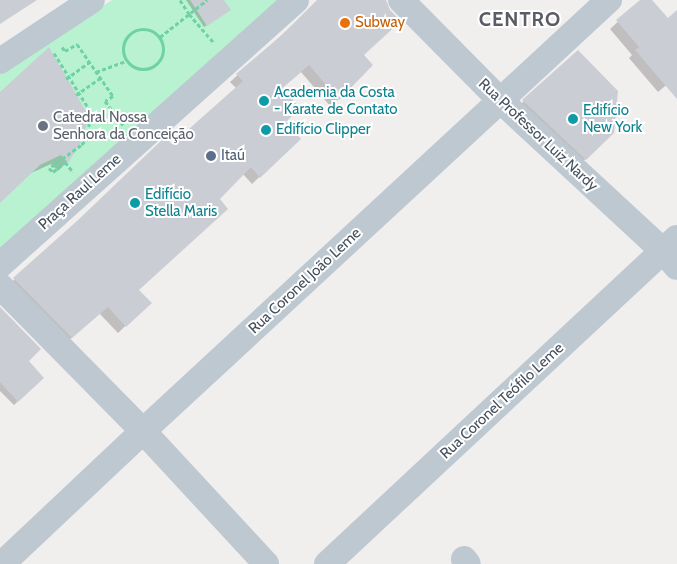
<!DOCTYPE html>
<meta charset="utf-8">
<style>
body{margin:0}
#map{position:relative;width:677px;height:564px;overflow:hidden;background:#f1eeee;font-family:Cabin,sans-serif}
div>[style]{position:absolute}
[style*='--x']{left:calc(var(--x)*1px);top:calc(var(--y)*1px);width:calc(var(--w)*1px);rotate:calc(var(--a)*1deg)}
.green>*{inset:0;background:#b9f2d0}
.shadow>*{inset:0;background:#0003}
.building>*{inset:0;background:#cacdd3}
.path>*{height:3px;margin-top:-1.5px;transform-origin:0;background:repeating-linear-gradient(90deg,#6ed2a4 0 4px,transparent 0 6.5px)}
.path>.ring{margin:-1.5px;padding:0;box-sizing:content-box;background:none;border:3px solid #6ed2a4;border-radius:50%}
.minor>*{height:26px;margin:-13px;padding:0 13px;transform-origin:13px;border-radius:13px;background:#bdc8d1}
.dots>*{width:14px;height:14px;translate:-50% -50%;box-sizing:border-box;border:2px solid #fff;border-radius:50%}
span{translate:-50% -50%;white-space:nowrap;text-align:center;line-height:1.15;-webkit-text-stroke:4px #fff;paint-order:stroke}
.food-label{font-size:15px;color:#c56008}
.left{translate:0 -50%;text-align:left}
.culture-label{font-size:15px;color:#0d838f}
.worship-label{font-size:15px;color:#5b616d}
.street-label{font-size:15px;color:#45515d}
.service-label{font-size:15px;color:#4e5e75}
.district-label{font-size:20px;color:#5a5e64;font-weight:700;letter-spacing:1px}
</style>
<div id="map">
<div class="green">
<div style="clip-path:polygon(112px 0,278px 0,0 250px,0 70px)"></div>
</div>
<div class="shadow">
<div style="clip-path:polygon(186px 0,223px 0,227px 12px,204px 27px)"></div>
<div style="clip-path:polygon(320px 0,385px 0,362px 55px,371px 65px,331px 107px,301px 72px,281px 89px,284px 122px,292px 146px,252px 184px,243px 174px,218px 199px,138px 290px,142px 310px,118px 333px,99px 313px,64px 345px,7px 286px,172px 146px,236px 88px,230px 82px)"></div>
<div style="clip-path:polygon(642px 0,651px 0,668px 19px,677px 11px,677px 76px,658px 92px,629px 58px,632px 55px,610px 29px)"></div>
<div style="clip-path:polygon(578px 51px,599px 146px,581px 163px,507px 117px)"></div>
<div style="clip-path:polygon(0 94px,83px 136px,67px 162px,58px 171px,51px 164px,29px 174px,0 202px)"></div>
<div style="clip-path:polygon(0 309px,27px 361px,42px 378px,14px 405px,0 391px)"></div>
</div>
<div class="building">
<div style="clip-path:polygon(0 0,37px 0,0 24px)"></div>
<div style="clip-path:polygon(190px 0,224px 0,231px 10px,207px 26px)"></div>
<div style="clip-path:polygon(317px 0,386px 0,390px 10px,401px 21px,364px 55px,373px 65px,339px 100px,309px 65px,282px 88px,300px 108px,286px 122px,301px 139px,260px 178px,251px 167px,220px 199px,228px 209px,139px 290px,152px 303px,126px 327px,108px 307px,72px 338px,13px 278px,77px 221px,165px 137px,172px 144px,243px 81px,236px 74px,282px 35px)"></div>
<div style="clip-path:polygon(640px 0,652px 0,668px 18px,677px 10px,677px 99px,635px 50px,639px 47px,616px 20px)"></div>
<div style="clip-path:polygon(49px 47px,88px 115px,84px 137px,68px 163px,61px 155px,40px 165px,0 203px,0 92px)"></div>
<div style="clip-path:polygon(578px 50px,618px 91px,614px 133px,586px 160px,522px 100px)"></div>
<div style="clip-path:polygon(0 307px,41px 349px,29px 361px,44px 378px,18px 402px,0 382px)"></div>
</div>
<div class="path">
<div style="--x:180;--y:0;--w:17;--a:57"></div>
<div style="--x:189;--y:14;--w:38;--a:49"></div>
<div class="ring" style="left:123px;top:29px;width:37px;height:37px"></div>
<div style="--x:160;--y:37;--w:60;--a:-38.2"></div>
<div style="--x:62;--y:47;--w:5;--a:53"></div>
<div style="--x:65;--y:51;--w:14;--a:-30"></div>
<div style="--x:77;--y:44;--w:63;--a:55.3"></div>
<div style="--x:113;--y:96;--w:9;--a:148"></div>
<div style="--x:105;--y:101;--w:31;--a:53"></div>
<div style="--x:54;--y:53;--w:66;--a:58"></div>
<div style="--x:89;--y:109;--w:28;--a:90"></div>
<div style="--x:89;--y:137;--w:11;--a:135"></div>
<div style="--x:81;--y:145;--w:39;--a:144"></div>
<div style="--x:49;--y:168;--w:6;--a:45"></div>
<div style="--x:53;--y:172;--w:16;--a:-40"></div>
<div style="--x:65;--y:162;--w:13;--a:51"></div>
<div style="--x:96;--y:72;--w:33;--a:-20"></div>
<div style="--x:66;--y:79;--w:29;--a:-36"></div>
<div style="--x:76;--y:95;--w:29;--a:-35"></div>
</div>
<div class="minor">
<div style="--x:401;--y:0;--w:142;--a:45.3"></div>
<div style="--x:501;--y:101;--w:221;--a:42.8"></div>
<div style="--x:663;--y:251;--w:21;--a:49"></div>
<div style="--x:0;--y:61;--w:110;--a:-33.5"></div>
<div style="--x:0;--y:265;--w:397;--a:-41.8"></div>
<div style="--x:0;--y:286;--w:204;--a:45.4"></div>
<div style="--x:143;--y:431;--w:181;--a:47.2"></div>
<div style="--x:464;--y:559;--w:6;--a:51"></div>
<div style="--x:2;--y:564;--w:194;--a:-43.3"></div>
<div style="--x:143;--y:431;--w:635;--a:-42.77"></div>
<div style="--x:327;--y:564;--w:478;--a:-43"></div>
</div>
<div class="dots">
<div style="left:345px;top:23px;background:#e8710a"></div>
<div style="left:264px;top:101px;background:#0f9aa8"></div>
<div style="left:573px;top:119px;background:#0f9aa8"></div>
<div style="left:43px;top:126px;background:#6b7280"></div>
<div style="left:266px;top:130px;background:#0f9aa8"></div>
<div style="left:211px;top:156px;background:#5c6f8a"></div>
<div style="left:135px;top:203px;background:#0f9aa8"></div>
</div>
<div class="food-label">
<span class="left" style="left:355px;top:23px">Subway</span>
</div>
<div class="culture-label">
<span class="left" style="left:274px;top:101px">Academia da Costa<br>- Karate de Contato</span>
<span class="left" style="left:583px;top:119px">Edifício<br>New York</span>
<span class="left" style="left:276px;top:130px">Edifício Clipper</span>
<span class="left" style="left:145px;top:203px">Edifício<br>Stella Maris</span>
</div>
<div class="worship-label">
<span class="left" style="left:53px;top:126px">Catedral Nossa<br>Senhora da Conceição</span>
</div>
<div class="street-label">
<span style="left:538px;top:135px;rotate:43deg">Rua Professor Luiz Nardy</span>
<span style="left:80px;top:192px;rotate:-42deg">Praça Raul Leme</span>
<span style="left:305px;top:281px;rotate:-43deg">Rua Coronel João Leme</span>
<span style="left:502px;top:401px;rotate:-43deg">Rua Coronel Teófilo Leme</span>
</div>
<div class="service-label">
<span class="left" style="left:221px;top:156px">Itaú</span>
</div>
<div class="district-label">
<span style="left:520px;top:19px">CENTRO</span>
</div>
</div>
